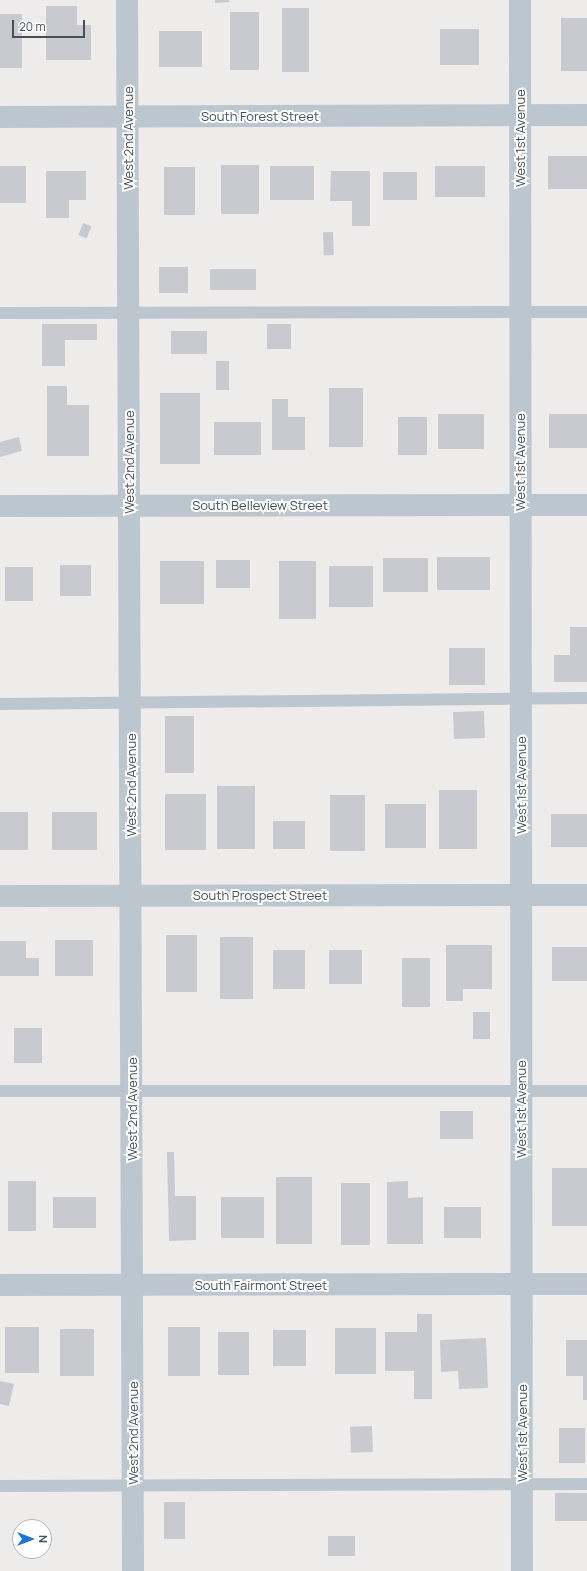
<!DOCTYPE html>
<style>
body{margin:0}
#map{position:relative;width:587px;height:1571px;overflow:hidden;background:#eeebeb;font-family:Manrope,sans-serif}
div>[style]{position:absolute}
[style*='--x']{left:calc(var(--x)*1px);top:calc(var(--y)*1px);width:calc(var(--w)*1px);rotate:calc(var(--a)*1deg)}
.building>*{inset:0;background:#c8cad0;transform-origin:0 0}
.lane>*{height:12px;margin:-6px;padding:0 6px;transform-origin:6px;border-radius:6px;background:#bcc6ce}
.street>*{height:22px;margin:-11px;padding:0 11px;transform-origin:11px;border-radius:11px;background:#bcc6ce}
span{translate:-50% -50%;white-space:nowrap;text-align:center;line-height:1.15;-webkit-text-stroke:4px #fff;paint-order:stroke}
.street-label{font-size:13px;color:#444f58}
.north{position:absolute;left:12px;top:1519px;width:40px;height:40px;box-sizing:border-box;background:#fff;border:1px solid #b4b9bc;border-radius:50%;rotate:90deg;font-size:11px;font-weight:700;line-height:16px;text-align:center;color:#444f58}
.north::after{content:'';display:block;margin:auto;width:14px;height:18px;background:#1d73d6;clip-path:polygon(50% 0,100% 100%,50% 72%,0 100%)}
.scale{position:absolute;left:12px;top:20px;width:73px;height:18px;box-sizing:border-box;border:2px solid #444f58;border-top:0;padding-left:5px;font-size:12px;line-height:14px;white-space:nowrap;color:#444f58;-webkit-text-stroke:3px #fff;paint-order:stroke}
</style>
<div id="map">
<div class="building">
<div style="clip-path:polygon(215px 0,229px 0,229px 2px,215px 3px)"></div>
<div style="clip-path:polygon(46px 6px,77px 6px,77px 25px,91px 25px,91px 60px,46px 60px)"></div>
<div style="left:282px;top:8px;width:27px;height:64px"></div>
<div style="left:230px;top:12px;width:29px;height:58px"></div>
<div style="left:0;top:14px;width:22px;height:54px"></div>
<div style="left:561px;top:18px;width:26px;height:53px"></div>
<div style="left:440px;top:29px;width:39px;height:36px"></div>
<div style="left:159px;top:31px;width:43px;height:36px"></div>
<div style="left:548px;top:156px;width:39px;height:33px"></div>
<div style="left:221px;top:165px;width:38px;height:49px"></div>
<div style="left:0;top:166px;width:26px;height:37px"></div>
<div style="left:270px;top:166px;width:44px;height:34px"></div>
<div style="left:435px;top:166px;width:50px;height:31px"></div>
<div style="left:164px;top:167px;width:31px;height:48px"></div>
<div style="clip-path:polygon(46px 171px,86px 171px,86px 200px,69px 200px,69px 218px,46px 218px)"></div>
<div style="clip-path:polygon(331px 171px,370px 171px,370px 226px,352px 226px,352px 201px,330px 201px)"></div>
<div style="left:383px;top:172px;width:34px;height:28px"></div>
<div style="left:83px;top:223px;width:9px;height:13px;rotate:21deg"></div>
<div style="left:333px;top:232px;width:23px;height:10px;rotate:88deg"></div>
<div style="left:159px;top:267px;width:29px;height:26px"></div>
<div style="left:210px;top:269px;width:46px;height:21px"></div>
<div style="clip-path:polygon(42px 324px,97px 324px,97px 340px,65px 340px,65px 366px,42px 366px)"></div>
<div style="left:267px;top:324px;width:24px;height:25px"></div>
<div style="left:171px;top:331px;width:36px;height:23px"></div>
<div style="left:216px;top:361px;width:13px;height:29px"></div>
<div style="clip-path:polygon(47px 386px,67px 386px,67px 405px,89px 405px,89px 456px,47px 456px)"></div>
<div style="left:329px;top:388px;width:34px;height:59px"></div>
<div style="left:160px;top:393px;width:40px;height:71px"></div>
<div style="clip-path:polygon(272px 399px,288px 399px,288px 417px,305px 417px,305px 450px,272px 450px)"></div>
<div style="left:438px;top:414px;width:46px;height:35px"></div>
<div style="left:549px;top:414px;width:38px;height:34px"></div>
<div style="left:398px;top:417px;width:29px;height:38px"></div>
<div style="left:214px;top:422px;width:47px;height:33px"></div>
<div style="clip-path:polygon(19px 437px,22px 451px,0 457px,0 442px)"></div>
<div style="left:437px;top:557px;width:53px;height:33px"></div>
<div style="left:383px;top:558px;width:45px;height:34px"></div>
<div style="left:216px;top:560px;width:34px;height:28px"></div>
<div style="left:160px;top:561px;width:44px;height:43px"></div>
<div style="left:279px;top:561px;width:37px;height:58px"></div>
<div style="left:60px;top:565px;width:31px;height:31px"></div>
<div style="left:329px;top:566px;width:44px;height:41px"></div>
<div style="left:5px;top:567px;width:28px;height:34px"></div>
<div style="clip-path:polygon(570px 627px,587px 627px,587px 682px,554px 682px,554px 655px,570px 655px)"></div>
<div style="left:449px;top:648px;width:36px;height:37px"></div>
<div style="left:484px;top:711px;width:27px;height:31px;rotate:88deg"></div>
<div style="left:165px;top:716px;width:29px;height:57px"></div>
<div style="left:217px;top:786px;width:38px;height:63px"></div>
<div style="left:439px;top:790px;width:38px;height:59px"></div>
<div style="left:165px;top:794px;width:41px;height:56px"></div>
<div style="left:330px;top:795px;width:35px;height:56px"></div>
<div style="left:385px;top:804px;width:41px;height:44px"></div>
<div style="left:0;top:812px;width:28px;height:38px"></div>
<div style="left:52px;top:812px;width:45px;height:38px"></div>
<div style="left:551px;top:814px;width:36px;height:33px"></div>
<div style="left:273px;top:821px;width:32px;height:28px"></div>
<div style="left:166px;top:935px;width:31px;height:57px"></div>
<div style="left:220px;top:937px;width:33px;height:62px"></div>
<div style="left:55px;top:940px;width:38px;height:36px"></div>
<div style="clip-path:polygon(0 941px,26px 941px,26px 958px,39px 958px,39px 976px,0 976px)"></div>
<div style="clip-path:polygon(446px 945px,492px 945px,492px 989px,463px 989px,463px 1001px,446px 1001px)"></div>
<div style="left:552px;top:947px;width:35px;height:34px"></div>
<div style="left:273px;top:950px;width:32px;height:39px"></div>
<div style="left:329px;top:950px;width:33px;height:34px"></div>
<div style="left:402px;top:958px;width:28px;height:49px"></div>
<div style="left:473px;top:1012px;width:17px;height:27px"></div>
<div style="left:14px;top:1028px;width:28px;height:35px"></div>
<div style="left:440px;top:1111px;width:33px;height:28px"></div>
<div style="clip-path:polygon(167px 1152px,174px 1152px,175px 1196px,196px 1196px,196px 1240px,169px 1241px)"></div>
<div style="left:552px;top:1168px;width:35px;height:58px"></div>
<div style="left:276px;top:1177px;width:36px;height:67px"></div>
<div style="left:8px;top:1181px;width:28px;height:50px"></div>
<div style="clip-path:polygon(408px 1181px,408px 1198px,423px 1197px,423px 1244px,387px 1244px,387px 1182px)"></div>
<div style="left:341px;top:1183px;width:29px;height:62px"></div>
<div style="left:53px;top:1197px;width:43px;height:31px"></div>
<div style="left:221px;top:1197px;width:43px;height:41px"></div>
<div style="left:444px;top:1207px;width:37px;height:31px"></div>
<div style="clip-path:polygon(417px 1314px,432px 1314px,432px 1399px,414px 1399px,414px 1371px,385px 1371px,385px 1332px,417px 1332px)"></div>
<div style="left:5px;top:1327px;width:34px;height:46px"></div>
<div style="left:168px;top:1327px;width:32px;height:49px"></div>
<div style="left:335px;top:1328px;width:41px;height:46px"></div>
<div style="left:60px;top:1329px;width:34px;height:47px"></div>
<div style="left:273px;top:1330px;width:33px;height:36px"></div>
<div style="left:218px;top:1332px;width:31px;height:43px"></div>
<div style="clip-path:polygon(486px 1338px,488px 1388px,459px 1389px,458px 1371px,441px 1372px,440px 1340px)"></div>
<div style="clip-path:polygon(566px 1340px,587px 1340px,587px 1400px,583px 1400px,583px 1376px,566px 1376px)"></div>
<div style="clip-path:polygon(0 1381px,14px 1384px,9px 1406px,0 1404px)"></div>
<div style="left:372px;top:1426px;width:26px;height:22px;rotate:88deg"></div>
<div style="left:559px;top:1428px;width:26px;height:35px"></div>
<div style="left:555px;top:1493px;width:32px;height:28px"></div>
<div style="left:164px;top:1502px;width:21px;height:37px"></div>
<div style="left:328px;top:1536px;width:27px;height:20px"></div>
</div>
<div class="lane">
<div style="--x:0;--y:313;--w:587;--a:-0.1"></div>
<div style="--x:0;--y:704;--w:587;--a:-0.59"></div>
<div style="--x:0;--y:1091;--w:587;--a:0"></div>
<div style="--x:0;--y:1486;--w:587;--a:-0.2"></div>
</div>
<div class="street">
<div style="--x:127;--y:0;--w:1571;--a:89.78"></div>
<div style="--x:520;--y:0;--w:1571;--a:89.93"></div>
<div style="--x:0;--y:117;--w:587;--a:-0.2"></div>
<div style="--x:0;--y:506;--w:587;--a:-0.1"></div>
<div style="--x:0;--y:896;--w:587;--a:-0.1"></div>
<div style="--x:0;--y:1285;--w:587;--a:-0.1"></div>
</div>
<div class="street-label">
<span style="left:260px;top:116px">South Forest Street</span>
<span style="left:128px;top:138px;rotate:-90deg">West 2nd Avenue</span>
<span style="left:520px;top:138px;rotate:-90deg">West 1st Avenue</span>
<span style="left:129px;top:462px;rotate:-90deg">West 2nd Avenue</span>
<span style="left:520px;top:462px;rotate:-90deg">West 1st Avenue</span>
<span style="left:260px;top:505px">South Belleview Street</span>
<span style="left:131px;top:785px;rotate:-90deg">West 2nd Avenue</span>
<span style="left:521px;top:785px;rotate:-90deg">West 1st Avenue</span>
<span style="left:260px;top:895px">South Prospect Street</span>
<span style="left:132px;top:1109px;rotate:-90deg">West 2nd Avenue</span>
<span style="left:521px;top:1109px;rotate:-90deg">West 1st Avenue</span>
<span style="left:261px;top:1285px">South Fairmont Street</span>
<span style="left:133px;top:1433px;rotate:-90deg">West 2nd Avenue</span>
<span style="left:522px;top:1433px;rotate:-90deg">West 1st Avenue</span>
</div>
<div class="north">N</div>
<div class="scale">20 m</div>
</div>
